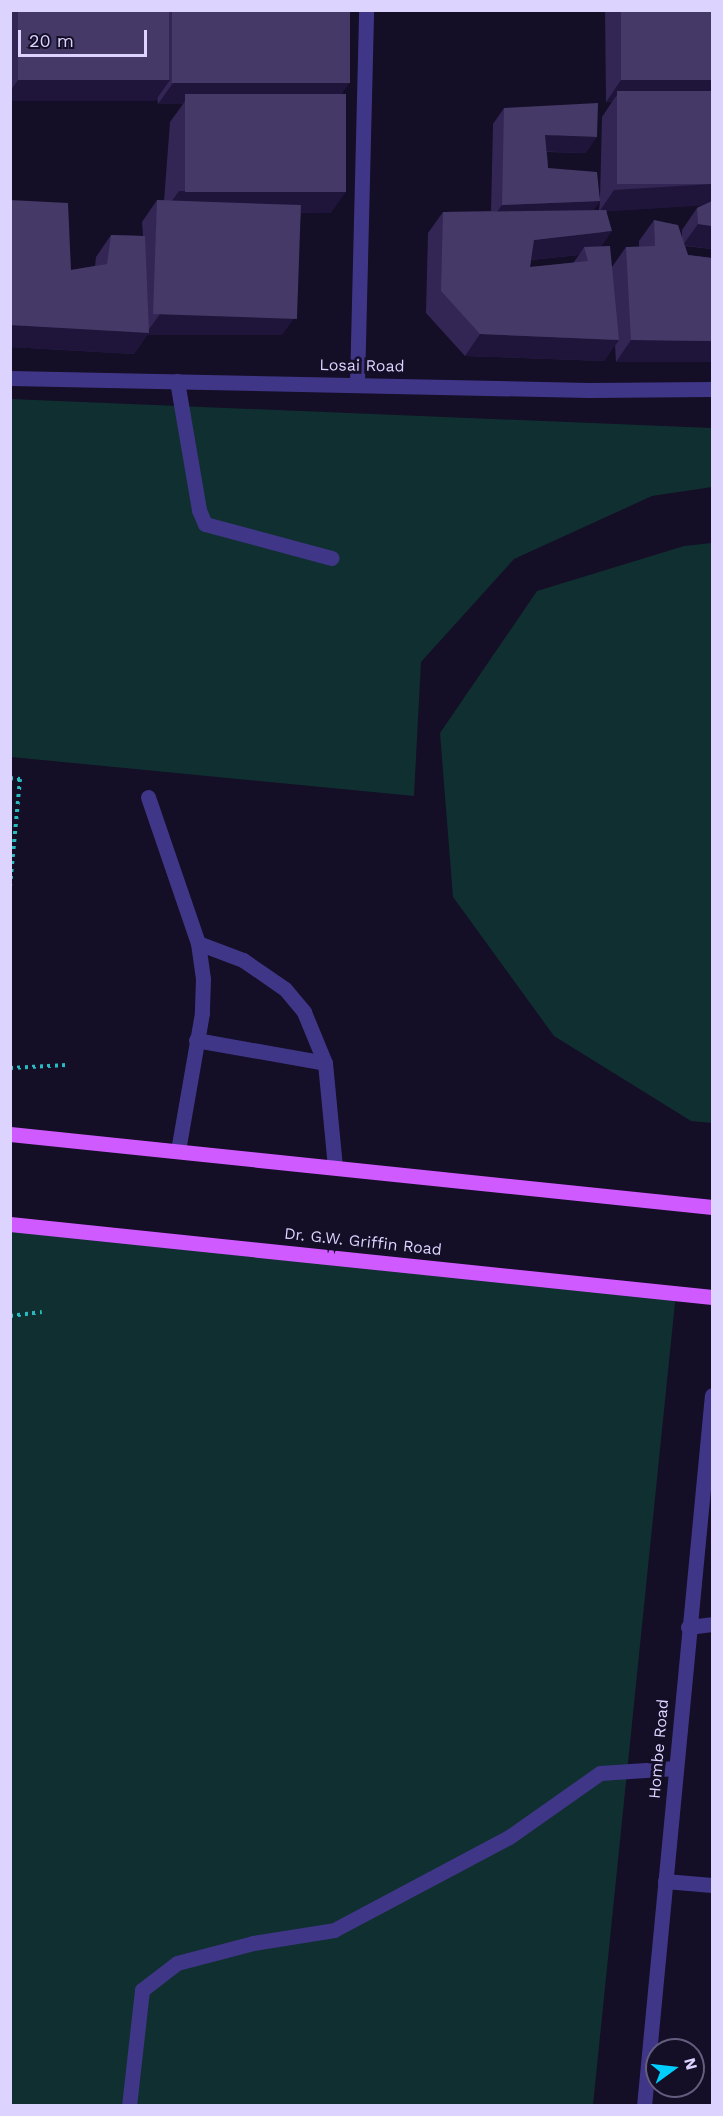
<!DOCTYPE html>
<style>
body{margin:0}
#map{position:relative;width:723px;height:2116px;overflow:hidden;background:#140e26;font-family:"Work Sans",sans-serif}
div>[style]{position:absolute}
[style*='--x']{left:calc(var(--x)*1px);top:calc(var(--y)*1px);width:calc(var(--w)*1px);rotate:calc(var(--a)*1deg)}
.green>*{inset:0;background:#102f30}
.path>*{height:4px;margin-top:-2px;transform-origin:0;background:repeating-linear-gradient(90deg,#28babe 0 3px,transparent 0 7.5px)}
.minor>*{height:15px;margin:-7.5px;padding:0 7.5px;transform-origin:7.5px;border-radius:7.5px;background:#403688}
.major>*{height:15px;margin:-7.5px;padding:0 7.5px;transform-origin:7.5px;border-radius:7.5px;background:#cf5aff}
.wall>*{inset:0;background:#332655}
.shaded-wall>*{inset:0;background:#1f153a}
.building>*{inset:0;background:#453967;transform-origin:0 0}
span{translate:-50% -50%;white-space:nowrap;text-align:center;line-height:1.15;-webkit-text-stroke:6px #140e26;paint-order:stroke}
.street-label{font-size:16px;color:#dcd3ff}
.frame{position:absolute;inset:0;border:12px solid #dcd3ff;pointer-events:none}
.north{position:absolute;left:645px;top:2038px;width:60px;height:60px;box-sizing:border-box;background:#140e26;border:2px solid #645d7d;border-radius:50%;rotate:75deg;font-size:16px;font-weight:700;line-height:24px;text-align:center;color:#dcd3ff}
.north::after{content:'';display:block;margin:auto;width:21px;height:27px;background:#00cefe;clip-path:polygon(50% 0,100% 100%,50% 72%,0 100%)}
.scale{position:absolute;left:18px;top:30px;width:129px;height:27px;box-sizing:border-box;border:3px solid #dcd3ff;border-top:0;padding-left:8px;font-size:18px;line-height:21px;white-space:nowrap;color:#dcd3ff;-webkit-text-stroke:4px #140e26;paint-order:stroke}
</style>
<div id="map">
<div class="green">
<div style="clip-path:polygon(11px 399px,712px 428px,712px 487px,652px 496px,514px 559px,421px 662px,414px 796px,11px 757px)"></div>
<div style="clip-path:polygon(712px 543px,712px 1123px,691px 1121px,554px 1036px,453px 897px,440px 733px,537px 591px,684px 546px)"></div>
<div style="clip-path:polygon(11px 1224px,676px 1293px,593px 2105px,11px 2106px)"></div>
</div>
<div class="path">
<div style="--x:10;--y:778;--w:10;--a:6"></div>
<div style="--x:20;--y:779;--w:107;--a:95.3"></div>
<div style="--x:10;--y:1068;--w:57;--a:-3"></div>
<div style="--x:10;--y:1316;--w:32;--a:-7"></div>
</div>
<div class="minor">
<div style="--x:10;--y:378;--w:579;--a:1.19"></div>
<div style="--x:589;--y:390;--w:123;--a:-0.5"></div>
<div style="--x:177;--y:381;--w:131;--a:80.3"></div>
<div style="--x:199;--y:510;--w:15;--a:67"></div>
<div style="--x:205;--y:524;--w:131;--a:15"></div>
<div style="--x:357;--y:384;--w:374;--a:-88.6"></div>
<div style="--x:148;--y:797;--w:154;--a:71.1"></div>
<div style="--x:198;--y:943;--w:36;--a:82"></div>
<div style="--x:203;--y:979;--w:34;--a:92"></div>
<div style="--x:202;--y:1013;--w:140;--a:99.9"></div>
<div style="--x:198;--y:943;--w:48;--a:20.7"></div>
<div style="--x:243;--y:960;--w:51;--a:34.6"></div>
<div style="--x:285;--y:989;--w:30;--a:50"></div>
<div style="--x:304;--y:1012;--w:55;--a:67.6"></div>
<div style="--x:325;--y:1063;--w:104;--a:84.5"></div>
<div style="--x:196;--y:1040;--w:131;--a:10.1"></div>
<div style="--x:688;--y:1627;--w:24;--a:-7"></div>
<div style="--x:665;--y:1881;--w:47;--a:4.9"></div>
<div style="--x:129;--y:2106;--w:117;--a:-83.6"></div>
<div style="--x:142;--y:1990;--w:44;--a:-37.6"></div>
<div style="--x:177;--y:1963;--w:79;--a:-14.7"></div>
<div style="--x:253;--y:1943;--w:82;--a:-9.1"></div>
<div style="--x:334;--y:1930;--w:198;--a:-28"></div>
<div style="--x:509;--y:1837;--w:111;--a:-35.1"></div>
<div style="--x:600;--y:1773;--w:76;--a:-3.8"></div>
<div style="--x:644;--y:2106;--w:714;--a:-84.54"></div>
</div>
<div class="major">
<div style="--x:10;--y:1134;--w:706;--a:5.94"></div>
<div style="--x:10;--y:1224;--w:706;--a:5.94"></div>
</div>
<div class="wall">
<div style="clip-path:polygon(10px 10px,350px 10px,331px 213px,301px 213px,282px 335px,147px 335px,134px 354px,10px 347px,10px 200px,71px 270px,95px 266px,96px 257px,111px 235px,143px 236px,142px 222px,157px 200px,164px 201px,170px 122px,183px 104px,158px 104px,157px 97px,155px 101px,10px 101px)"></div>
<div style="clip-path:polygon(evenodd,605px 10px,712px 10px,712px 249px,685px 246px,688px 255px,712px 258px,712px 362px,616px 362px,615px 345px,604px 361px,465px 356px,426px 313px,428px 233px,443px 212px,491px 211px,493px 124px,504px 108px,586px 153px,547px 152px,548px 168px,600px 198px,602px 117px,612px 102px,606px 102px,605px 10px,600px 201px,599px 210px,593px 210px,600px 201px,605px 10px,703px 205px,697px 208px,682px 230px,682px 238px,654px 220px,639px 241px,639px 247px,626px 247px,612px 267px,601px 246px,607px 211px,703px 205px,605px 10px,579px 255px,573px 263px,530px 267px,531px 260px,579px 255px)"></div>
</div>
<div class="shaded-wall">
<div style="clip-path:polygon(712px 76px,712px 97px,617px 95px,612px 102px,606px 102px,621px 80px)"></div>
<div style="clip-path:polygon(18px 80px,170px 80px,155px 101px,10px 101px,10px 91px)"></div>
<div style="clip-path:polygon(351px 81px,335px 103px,185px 101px,183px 104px,158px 104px,173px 83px)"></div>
<div style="clip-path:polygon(545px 135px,597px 137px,586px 153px,534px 151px)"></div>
<div style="clip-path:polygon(712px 184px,712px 205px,599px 212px,614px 190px)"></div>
<div style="clip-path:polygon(179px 191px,346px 192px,331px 213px,164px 212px)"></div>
<div style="clip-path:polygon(600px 201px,589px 217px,490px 221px,502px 205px)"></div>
<div style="clip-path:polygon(698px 224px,712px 226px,712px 249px,683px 245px)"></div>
<div style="clip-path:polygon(612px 231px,597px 253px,584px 247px,579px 255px,519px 261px,534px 240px)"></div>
<div style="clip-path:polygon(298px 313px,282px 335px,147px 335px,134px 354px,10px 347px,10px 325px,147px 332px,160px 314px)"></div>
<div style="clip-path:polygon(480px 334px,619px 340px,604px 361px,465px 356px)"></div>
<div style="clip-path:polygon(631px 340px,712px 341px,712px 362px,616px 362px)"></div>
</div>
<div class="building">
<div style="left:18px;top:10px;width:151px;height:70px"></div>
<div style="left:172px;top:10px;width:178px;height:73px"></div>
<div style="left:621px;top:10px;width:91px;height:70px"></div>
<div style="left:712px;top:91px;width:93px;height:95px;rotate:90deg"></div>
<div style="left:346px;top:94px;width:98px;height:161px;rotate:90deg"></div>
<div style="clip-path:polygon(598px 103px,597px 137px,545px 135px,548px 168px,597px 172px,600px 201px,502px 205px,504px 108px)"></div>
<div style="clip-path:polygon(10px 200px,68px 203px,71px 270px,107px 264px,111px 235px,145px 236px,149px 333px,10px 325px)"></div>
<div style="left:157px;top:200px;width:144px;height:114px;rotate:2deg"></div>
<div style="clip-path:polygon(712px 201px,712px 226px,698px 224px,697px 208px)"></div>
<div style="clip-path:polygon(606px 210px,612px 231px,534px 240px,530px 267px,588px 261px,584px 247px,610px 246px,619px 340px,480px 334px,441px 291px,443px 212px)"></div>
<div style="clip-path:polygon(654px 220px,678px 225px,688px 255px,712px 258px,712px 341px,631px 340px,626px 247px,655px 246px)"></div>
</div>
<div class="street-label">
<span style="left:362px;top:366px;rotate:1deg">Losai Road</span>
<span style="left:363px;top:1242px;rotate:6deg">Dr. G.W. Griffin Road</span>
<span style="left:659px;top:1749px;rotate:-85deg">Hombe Road</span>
</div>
<div class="frame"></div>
<div class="north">N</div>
<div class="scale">20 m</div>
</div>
